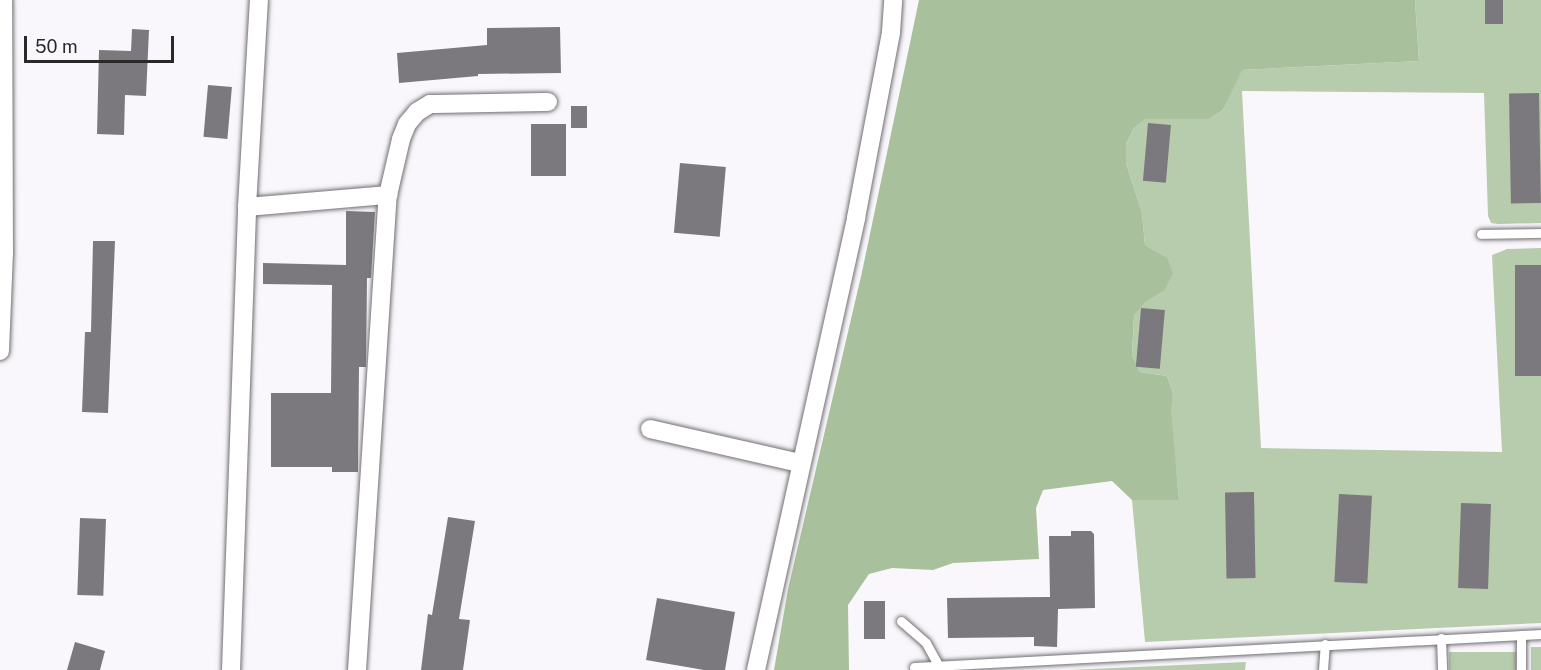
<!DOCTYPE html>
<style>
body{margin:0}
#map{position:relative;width:1541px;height:670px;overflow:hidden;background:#faf7fc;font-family:"Public Sans",sans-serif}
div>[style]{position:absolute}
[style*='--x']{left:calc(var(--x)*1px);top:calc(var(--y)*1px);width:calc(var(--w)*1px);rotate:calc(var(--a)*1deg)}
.green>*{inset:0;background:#b7ccad;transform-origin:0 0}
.forest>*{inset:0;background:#a8c09c}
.building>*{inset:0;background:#7b797d;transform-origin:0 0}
.roads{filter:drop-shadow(0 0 2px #716f73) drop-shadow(0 0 2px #716f73)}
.lane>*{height:9px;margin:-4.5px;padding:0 4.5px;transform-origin:4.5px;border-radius:4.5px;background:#fff}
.street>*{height:18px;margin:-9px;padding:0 9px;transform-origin:9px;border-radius:9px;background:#fff}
span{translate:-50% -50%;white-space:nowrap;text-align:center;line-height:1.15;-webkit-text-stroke:5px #faf7fc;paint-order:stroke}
.scale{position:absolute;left:24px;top:36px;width:150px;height:27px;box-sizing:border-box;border:3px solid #2a292a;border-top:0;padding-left:8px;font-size:18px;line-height:21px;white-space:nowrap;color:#2a292a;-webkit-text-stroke:4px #faf7fc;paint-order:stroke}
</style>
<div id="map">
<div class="green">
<div style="clip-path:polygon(1415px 0,1541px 0,1541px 223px,1498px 224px,1491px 223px,1488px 216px,1484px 93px,1242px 91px,1261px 448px,1502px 452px,1492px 255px,1507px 249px,1541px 248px,1541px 623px,1145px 642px,1132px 500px,1179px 499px,1170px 410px,1173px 393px,1167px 376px,1140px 372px,1132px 355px,1134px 316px,1146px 302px,1164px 291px,1155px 251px,1145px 245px,1142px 213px,1126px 163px,1126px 144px,1134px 128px,1146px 119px,1209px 119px,1223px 110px,1241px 70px,1419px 61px)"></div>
<div style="left:1531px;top:647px;width:10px;height:23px"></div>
<div style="left:1516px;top:652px;width:18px;height:67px;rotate:90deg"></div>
<div style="clip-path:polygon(1246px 662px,1245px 670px,1070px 670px)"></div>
</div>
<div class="forest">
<div style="clip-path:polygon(919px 0,1415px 0,1419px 61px,1242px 70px,1223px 110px,1209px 119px,1146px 119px,1134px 128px,1126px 144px,1126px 163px,1142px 213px,1145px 245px,1167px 258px,1173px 273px,1164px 291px,1146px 302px,1134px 316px,1132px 355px,1140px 372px,1167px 376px,1173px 393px,1171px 410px,1179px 500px,1132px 500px,1112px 481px,1043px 490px,1036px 508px,1039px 559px,953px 563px,933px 570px,892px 568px,869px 574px,848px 605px,849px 670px,774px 670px,788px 589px,862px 272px)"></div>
</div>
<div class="building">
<div style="left:1485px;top:0;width:18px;height:24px"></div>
<div style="clip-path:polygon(560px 27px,561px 73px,478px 74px,478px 76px,399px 83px,397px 53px,487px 45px,487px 28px)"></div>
<div style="clip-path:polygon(132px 29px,149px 30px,146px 96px,125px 95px,124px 135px,97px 134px,99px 50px,131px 51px)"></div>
<div style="left:208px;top:85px;width:24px;height:52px;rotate:5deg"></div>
<div style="left:1539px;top:93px;width:110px;height:30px;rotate:89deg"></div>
<div style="left:571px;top:106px;width:16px;height:22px"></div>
<div style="left:1148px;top:123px;width:23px;height:58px;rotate:5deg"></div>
<div style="left:531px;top:124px;width:35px;height:52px"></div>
<div style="left:680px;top:163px;width:46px;height:70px;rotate:5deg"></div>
<div style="clip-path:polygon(346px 211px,375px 212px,371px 278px,367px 278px,366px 367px,359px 367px,358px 472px,332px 472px,332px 467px,271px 467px,271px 393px,331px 393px,332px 285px,263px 284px,263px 263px,346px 265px)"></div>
<div style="clip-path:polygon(93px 241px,115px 241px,108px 413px,82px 412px,85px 332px,91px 332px)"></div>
<div style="left:1541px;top:265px;width:111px;height:26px;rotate:90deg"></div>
<div style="left:1141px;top:308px;width:24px;height:59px;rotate:5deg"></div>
<div style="left:1254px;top:492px;width:86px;height:29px;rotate:89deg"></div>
<div style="left:1339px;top:494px;width:33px;height:88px;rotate:3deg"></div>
<div style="left:1461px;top:503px;width:30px;height:85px;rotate:2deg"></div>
<div style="clip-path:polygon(448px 517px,475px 521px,459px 619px,470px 620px,463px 670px,421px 670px,428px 614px,432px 615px)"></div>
<div style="left:80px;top:518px;width:26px;height:77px;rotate:2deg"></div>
<div style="clip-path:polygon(1071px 531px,1091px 531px,1094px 534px,1095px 608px,1058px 609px,1057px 647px,1034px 646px,1034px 637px,948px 638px,947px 598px,1050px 597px,1049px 536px,1071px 536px)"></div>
<div style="clip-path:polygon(657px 598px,735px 612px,725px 670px,704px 670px,646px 660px)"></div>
<div style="left:864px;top:601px;width:21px;height:38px"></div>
<div style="clip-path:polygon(75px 642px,105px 651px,100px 670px,67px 670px)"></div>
</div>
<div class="roads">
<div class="lane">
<div style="--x:1481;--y:234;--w:60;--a:-1"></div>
<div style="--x:901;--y:621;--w:33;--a:41"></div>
<div style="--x:926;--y:643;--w:26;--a:61"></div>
<div style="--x:1441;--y:638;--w:32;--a:88"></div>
<div style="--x:914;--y:667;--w:628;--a:-3.01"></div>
<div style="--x:1323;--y:670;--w:26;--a:-86"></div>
<div style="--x:1521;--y:670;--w:35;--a:-90"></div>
</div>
<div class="street">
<div style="--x:247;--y:207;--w:142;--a:-4.9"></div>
<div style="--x:0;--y:351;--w:98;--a:-87.7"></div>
<div style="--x:4;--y:253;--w:253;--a:-90.2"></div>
<div style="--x:650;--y:429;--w:154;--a:12.8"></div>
<div style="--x:231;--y:670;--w:463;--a:-88"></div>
<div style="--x:247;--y:207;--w:207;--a:-86.7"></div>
<div style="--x:357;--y:670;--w:476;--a:-86.3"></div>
<div style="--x:388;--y:195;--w:57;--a:-76.9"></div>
<div style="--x:401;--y:139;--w:16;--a:-68"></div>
<div style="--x:407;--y:124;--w:16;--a:-50"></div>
<div style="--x:417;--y:112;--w:15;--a:-32"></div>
<div style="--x:430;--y:104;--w:118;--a:-1"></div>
<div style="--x:756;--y:670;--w:463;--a:-77.5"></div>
<div style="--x:856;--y:218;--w:189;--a:-79.3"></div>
<div style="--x:891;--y:32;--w:32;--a:-86"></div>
</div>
</div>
<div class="scale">50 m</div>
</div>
